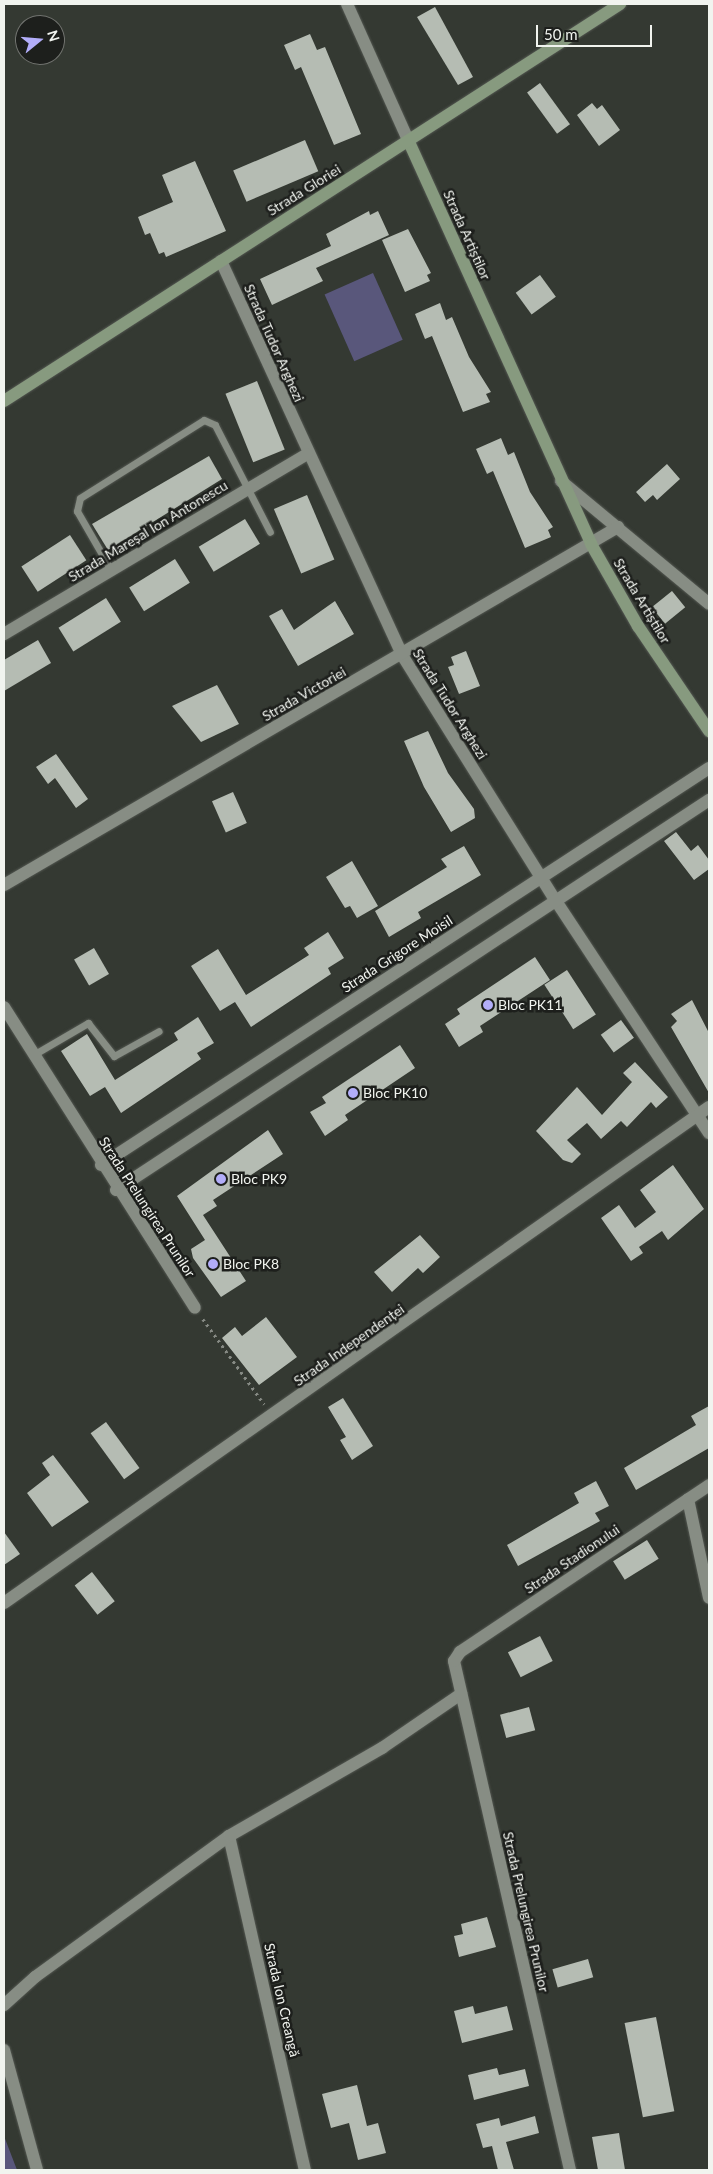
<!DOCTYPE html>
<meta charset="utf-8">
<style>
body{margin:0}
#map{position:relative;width:713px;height:2174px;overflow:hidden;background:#343932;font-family:Lato,sans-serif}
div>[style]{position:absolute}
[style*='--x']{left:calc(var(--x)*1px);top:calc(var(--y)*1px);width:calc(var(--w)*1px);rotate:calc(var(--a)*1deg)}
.green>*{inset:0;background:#59577b;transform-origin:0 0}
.building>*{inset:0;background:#b5bcb3;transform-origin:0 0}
.path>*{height:2.5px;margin-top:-1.25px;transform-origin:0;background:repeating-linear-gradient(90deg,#868a84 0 2.5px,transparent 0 6.5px)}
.roads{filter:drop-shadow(0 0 1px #535751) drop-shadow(0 0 1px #535751)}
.lane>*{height:7px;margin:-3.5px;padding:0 3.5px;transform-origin:3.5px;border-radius:3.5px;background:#878d84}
.street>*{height:12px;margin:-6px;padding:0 6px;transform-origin:6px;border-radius:6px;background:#878d84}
.secondary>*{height:12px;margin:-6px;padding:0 6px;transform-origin:6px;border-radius:6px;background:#879a7f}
.dots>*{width:14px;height:14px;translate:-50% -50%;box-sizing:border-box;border:2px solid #1d1f1c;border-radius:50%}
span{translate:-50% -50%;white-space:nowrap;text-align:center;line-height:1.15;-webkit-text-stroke:5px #1d1f1c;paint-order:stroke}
.street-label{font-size:14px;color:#f1f4ef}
.poi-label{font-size:14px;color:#f1f4ef}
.left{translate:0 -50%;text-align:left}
.frame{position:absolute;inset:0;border:5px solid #f1f4ef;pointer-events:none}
.north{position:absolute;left:15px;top:15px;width:50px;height:50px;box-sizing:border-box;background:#1d1f1c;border:1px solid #727470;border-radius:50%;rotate:73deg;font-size:14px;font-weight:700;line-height:20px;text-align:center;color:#f1f4ef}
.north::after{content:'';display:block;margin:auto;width:18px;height:22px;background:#b2adf9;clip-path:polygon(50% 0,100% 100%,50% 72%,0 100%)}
.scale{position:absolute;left:536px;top:25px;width:116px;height:22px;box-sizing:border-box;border:2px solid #f1f4ef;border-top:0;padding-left:6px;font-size:15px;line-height:18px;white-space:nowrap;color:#f1f4ef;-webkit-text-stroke:4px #1d1f1c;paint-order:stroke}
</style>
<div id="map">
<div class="green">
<div style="left:373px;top:273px;width:73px;height:53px;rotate:66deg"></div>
<div style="clip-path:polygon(4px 2136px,17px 2170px,4px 2170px)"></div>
</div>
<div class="building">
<div style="clip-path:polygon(435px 7px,473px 77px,458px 85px,417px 17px)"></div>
<div style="clip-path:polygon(310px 34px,317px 50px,325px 47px,361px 134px,334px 145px,301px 67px,295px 70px,284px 45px)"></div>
<div style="left:540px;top:83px;width:51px;height:16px;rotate:54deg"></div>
<div style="clip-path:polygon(592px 103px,597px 109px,602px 105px,620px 130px,599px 146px,577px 115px)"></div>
<div style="left:305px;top:140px;width:34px;height:78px;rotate:67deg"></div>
<div style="clip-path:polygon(195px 161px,226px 231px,166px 257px,164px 252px,159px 254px,150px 233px,145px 235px,138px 217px,173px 202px,162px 175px)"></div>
<div style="clip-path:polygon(369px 211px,370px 215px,378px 211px,389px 235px,316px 268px,323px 281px,272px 305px,260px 279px,331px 246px,326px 234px)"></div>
<div style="clip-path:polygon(408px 229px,431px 273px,427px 275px,430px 281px,405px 292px,382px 240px)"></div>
<div style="left:540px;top:275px;width:27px;height:30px;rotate:54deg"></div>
<div style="clip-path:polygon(440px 303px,446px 320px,452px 317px,469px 357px,491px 392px,486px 394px,490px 402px,463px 412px,432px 336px,425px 339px,415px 314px)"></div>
<div style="left:257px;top:381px;width:74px;height:34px;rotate:68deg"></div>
<div style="clip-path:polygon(501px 438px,508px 455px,514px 452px,530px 492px,553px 527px,548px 530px,551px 537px,525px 548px,493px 471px,487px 474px,476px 449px)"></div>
<div style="clip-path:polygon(209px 456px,222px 479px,108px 550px,92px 524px)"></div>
<div style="clip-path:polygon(667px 464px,680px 479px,657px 500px,653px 495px,645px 502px,636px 492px)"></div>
<div style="left:307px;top:495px;width:70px;height:36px;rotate:67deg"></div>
<div style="left:245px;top:519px;width:29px;height:54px;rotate:59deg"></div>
<div style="left:70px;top:535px;width:30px;height:58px;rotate:57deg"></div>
<div style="left:175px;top:559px;width:28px;height:54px;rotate:58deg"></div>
<div style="left:672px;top:591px;width:21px;height:26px;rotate:51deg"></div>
<div style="left:106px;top:598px;width:28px;height:56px;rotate:58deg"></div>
<div style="clip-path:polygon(335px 601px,354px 634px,298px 666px,269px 616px,282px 609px,294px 630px)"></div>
<div style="clip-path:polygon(38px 640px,51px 663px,4px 691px,4px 660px)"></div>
<div style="clip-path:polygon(466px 651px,480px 686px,459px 694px,448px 667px,454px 665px,451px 657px)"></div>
<div style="clip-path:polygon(217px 685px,239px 724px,201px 742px,172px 706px)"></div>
<div style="clip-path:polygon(428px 731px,448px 773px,474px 809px,475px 818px,451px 832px,424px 787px,404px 741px)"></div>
<div style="clip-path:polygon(56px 754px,88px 799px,76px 808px,55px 778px,48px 784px,36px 767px)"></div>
<div style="left:233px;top:792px;width:34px;height:23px;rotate:66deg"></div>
<div style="clip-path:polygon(676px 832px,691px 851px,698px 845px,709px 860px,709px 869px,694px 880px,664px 841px)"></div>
<div style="clip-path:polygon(464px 846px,481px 875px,418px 912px,421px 918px,389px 937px,375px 911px,447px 867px,441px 859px)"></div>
<div style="clip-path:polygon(352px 861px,378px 906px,357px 918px,350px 906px,345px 908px,326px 877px)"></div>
<div style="clip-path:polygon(328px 932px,344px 958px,328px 968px,331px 974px,251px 1027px,235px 1002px,220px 1011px,191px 966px,218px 949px,246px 995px,309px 955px,304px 948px)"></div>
<div style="left:94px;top:948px;width:30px;height:23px;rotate:60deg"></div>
<div style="clip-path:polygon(535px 957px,550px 980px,480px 1026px,483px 1032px,459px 1047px,445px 1024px,460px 1014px,457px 1009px)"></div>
<div style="left:567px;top:970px;width:53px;height:27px;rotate:57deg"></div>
<div style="clip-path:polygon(692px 1000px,709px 1033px,709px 1093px,671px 1027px,677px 1021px,671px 1014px)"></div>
<div style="clip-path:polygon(198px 1017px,214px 1043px,197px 1053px,201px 1059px,121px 1113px,105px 1087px,90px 1096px,61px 1051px,87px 1034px,115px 1080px,178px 1040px,174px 1033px)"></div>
<div style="left:621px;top:1020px;width:22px;height:25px;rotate:54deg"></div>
<div style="clip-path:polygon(400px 1045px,415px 1068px,345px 1115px,348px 1120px,325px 1136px,310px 1112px,326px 1103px,322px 1097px)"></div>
<div style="clip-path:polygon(635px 1062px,668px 1097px,656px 1108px,651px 1102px,627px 1127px,621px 1121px,601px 1139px,587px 1123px,567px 1140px,581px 1154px,572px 1163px,563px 1160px,536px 1131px,577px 1087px,602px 1115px,632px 1082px,623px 1073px)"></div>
<div style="clip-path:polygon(268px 1130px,283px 1154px,213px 1200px,217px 1206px,203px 1215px,246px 1281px,221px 1297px,193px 1258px,191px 1249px,205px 1240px,177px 1196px)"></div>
<div style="clip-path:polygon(673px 1165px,704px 1209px,668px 1240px,662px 1231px,639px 1247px,643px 1253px,631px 1261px,601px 1218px,619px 1205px,635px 1228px,656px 1212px,640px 1190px)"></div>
<div style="clip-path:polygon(420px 1235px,440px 1257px,423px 1273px,418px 1268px,392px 1292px,374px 1272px)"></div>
<div style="clip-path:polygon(266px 1317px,297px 1357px,259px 1385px,222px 1338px,235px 1327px,242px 1336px)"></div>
<div style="clip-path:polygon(343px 1398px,373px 1446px,352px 1460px,340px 1440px,346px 1437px,328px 1407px)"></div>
<div style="clip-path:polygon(709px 1406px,709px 1448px,636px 1490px,624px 1468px,696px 1425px,691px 1416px)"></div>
<div style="left:106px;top:1422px;width:57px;height:19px;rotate:54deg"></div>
<div style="clip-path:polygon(53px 1455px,89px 1502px,52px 1527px,27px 1493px,50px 1475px,42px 1463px)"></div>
<div style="clip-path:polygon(596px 1481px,609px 1506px,595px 1513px,600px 1521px,518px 1566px,507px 1545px,579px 1503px,574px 1493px)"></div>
<div style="clip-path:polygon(4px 1532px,20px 1554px,4px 1565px)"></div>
<div style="left:647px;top:1540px;width:22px;height:40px;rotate:58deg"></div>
<div style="left:92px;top:1572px;width:37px;height:22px;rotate:52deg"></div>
<div style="left:540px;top:1636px;width:28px;height:36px;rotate:63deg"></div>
<div style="left:529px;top:1707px;width:24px;height:30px;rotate:75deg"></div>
<div style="clip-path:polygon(487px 1917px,496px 1947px,459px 1957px,454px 1936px,463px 1934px,461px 1924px)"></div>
<div style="left:588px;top:1959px;width:19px;height:37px;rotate:74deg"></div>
<div style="clip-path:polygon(473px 2006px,475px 2014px,507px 2006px,513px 2030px,462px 2043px,454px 2011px)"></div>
<div style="left:656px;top:2017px;width:96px;height:32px;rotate:79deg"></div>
<div style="clip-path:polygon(497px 2068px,499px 2075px,525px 2069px,529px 2086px,474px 2100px,468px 2075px)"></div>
<div style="clip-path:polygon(357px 2085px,367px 2126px,378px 2123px,386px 2153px,358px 2160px,349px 2123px,331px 2128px,322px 2094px)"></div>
<div style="clip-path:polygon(535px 2116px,539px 2133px,506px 2142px,514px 2170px,498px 2170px,492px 2146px,483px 2148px,476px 2124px,499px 2118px,501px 2126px)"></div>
<div style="clip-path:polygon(619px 2133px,625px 2170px,598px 2170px,592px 2137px)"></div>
</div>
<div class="path">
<div style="--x:203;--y:1319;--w:105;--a:54.3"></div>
</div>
<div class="roads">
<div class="lane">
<div style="--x:111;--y:570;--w:68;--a:-120"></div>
<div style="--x:77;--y:511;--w:13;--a:-77"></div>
<div style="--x:80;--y:498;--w:146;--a:-32.2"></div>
<div style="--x:204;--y:420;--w:12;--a:24"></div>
<div style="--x:215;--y:425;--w:120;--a:62.8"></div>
<div style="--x:33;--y:1055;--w:64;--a:-30.2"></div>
<div style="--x:88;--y:1023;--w:42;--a:51.8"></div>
<div style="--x:114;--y:1056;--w:51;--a:-29.1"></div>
</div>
<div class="street">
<div style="--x:347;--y:4;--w:151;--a:65.8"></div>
<div style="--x:221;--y:261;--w:434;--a:65.3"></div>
<div style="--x:402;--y:655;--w:290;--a:58"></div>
<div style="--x:556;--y:901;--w:278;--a:56.6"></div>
<div style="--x:561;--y:481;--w:192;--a:39.7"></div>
<div style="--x:4;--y:634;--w:352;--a:-30.7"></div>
<div style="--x:4;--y:885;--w:711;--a:-30.24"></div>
<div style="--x:4;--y:1007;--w:356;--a:57.6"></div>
<div style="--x:101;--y:1165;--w:726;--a:-33.14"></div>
<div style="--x:116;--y:1190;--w:710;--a:-33.33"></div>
<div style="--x:688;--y:1499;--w:101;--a:78"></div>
<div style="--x:4;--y:1603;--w:862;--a:-35.13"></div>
<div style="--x:229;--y:1836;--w:343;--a:77.2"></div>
<div style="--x:4;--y:2005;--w:42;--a:-42.1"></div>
<div style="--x:35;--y:1977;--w:240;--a:-36"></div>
<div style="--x:229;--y:1836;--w:177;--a:-29.9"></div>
<div style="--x:382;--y:1748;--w:96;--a:-34.4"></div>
<div style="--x:4;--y:2050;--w:124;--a:74.6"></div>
<div style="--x:570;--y:2170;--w:522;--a:-102.84"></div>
<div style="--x:454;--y:1661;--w:11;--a:-56"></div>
<div style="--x:460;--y:1652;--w:300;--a:-33.8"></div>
</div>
<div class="secondary">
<div style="--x:409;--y:142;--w:441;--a:65.6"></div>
<div style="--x:591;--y:544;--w:95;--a:60.2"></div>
<div style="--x:638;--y:626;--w:127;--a:55.9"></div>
<div style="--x:4;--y:401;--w:733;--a:-32.8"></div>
</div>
</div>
<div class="dots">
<div style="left:488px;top:1005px;background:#b2adf9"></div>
<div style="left:353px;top:1093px;background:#b2adf9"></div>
<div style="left:221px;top:1179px;background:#b2adf9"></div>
<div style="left:213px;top:1264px;background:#b2adf9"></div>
</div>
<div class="street-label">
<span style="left:304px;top:190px;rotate:-32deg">Strada Gloriei</span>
<span style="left:467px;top:235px;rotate:66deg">Strada Artiștilor</span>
<span style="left:274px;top:343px;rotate:66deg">Strada Tudor Arghezi</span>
<span style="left:148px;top:531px;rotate:-31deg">Strada Mareșal Ion Antonescu</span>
<span style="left:642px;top:601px;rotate:59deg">Strada Artiștilor</span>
<span style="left:304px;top:694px;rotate:-30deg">Strada Victoriei</span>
<span style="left:450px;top:704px;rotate:58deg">Strada Tudor Arghezi</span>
<span style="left:397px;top:954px;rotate:-33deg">Strada Grigore Moisil</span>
<span style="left:147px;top:1207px;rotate:57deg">Strada Prelungirea Prunilor</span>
<span style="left:349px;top:1345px;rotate:-35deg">Strada Independenței</span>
<span style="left:572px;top:1559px;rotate:-34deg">Strada Stadionului</span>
<span style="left:526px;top:1912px;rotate:77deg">Strada Prelungirea Prunilor</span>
<span style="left:282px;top:2000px;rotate:77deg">Strada Ion Creangă</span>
</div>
<div class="poi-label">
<span class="left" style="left:498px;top:1005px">Bloc PK11</span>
<span class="left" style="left:363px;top:1093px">Bloc PK10</span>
<span class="left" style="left:231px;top:1179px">Bloc PK9</span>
<span class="left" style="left:223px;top:1264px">Bloc PK8</span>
</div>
<div class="frame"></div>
<div class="north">N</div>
<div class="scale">50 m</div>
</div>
